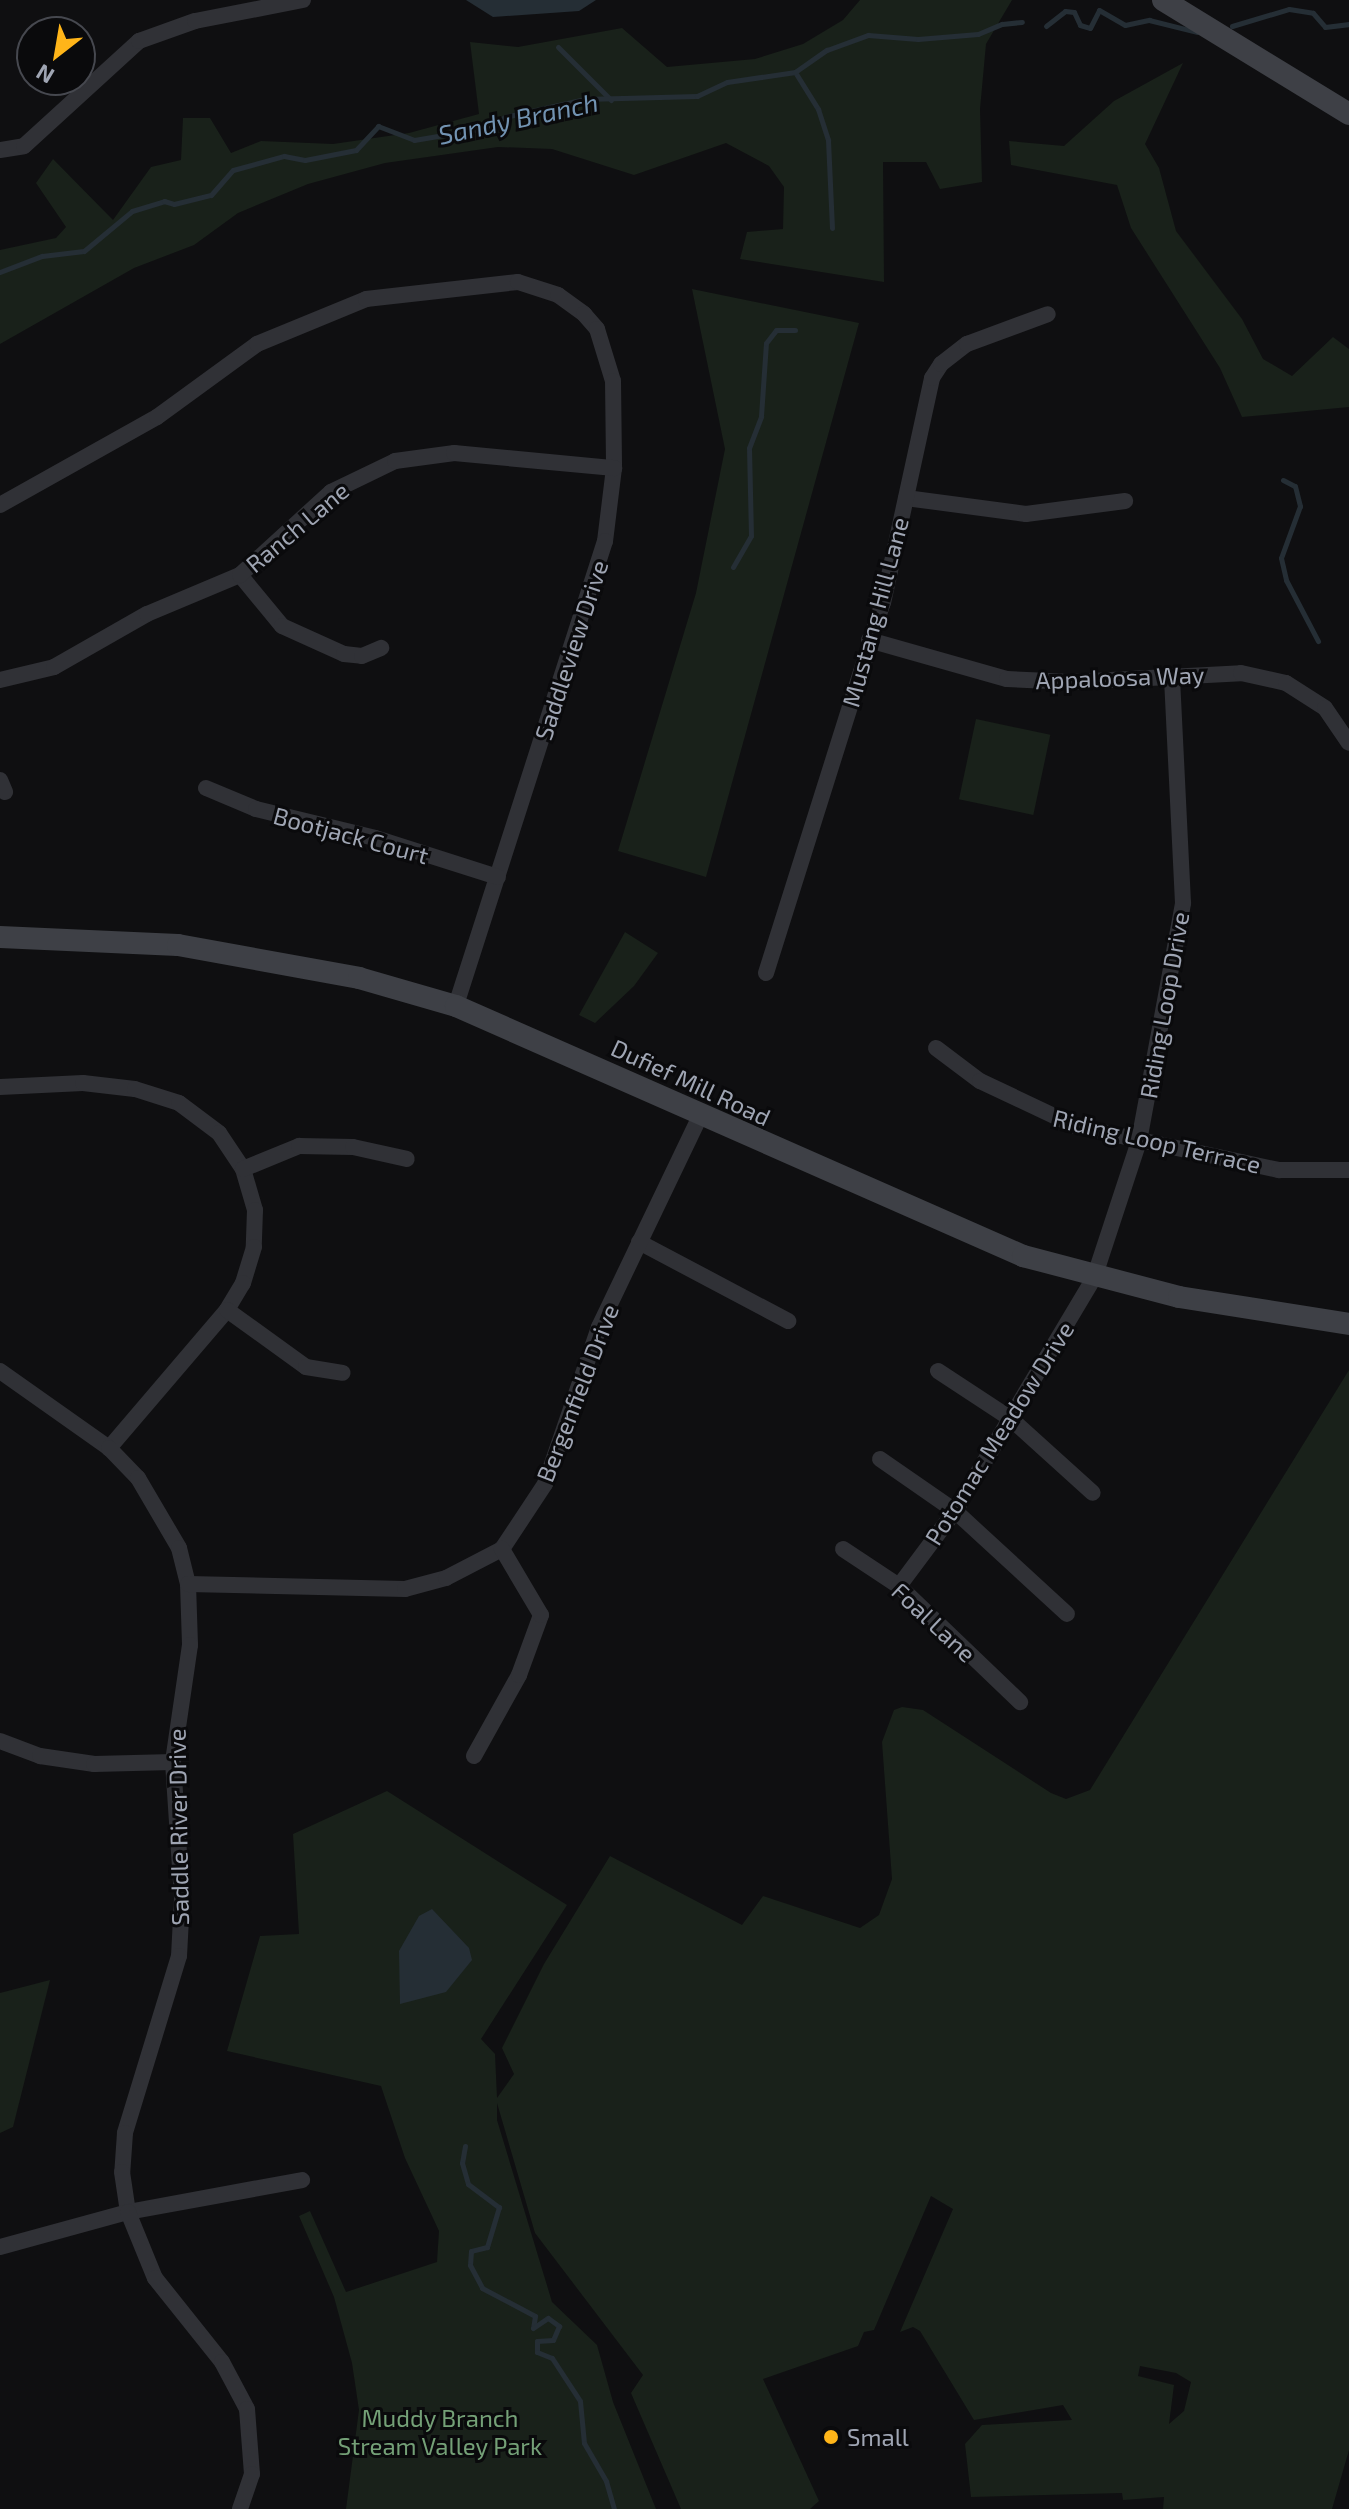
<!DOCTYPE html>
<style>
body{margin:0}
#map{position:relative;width:1349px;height:2509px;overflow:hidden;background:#0f0f11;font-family:"Exo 2",sans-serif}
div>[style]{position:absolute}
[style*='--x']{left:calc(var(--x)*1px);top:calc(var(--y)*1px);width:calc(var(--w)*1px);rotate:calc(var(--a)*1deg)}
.green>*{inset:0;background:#19211a;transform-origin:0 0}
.water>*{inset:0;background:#252e35}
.stream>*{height:5px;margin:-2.5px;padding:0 2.5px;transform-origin:2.5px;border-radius:2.5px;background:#252e35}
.street>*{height:16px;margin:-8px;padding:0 8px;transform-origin:8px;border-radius:8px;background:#303136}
.secondary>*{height:22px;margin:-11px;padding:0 11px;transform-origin:11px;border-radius:11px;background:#3e4046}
.dots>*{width:22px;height:22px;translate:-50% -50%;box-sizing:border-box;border:4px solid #0a0a0c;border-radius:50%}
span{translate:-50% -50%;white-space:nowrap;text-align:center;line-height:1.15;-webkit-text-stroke:6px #0a0a0c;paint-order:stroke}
.street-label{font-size:24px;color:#9fa5b3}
.park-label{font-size:24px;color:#74a077}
.poi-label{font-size:24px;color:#9fa5b3}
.left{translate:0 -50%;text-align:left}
.water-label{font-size:26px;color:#7293b2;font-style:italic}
.north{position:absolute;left:16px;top:16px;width:80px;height:80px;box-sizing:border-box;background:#0a0a0c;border:2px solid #46484f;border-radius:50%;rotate:211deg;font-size:22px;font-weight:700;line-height:32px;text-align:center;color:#9fa5b3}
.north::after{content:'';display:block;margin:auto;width:28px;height:36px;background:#ffb519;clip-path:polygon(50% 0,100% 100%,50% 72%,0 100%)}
</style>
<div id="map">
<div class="green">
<div style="clip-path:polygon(860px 0,1012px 0,986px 44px,980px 109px,982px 182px,940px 189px,926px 162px,883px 162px,884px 282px,740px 259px,747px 232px,783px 229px,784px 187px,769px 166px,726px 143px,634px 175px,552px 149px,498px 147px,385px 163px,308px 184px,238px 213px,194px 245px,134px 268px,0 344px,0 250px,56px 238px,66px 227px,36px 183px,53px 159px,113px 220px,151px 167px,181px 160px,183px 118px,210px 118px,231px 153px,261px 141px,333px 144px,409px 133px,479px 114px,470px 42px,518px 47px,622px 28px,667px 67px,755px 59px,803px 44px,843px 20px)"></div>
<div style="clip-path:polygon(1183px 63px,1145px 144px,1159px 168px,1176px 231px,1242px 319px,1263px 359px,1292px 376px,1333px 337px,1349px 349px,1349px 407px,1242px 417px,1220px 368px,1131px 228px,1117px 185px,1011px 165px,1009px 141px,1064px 146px,1114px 101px)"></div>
<div style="clip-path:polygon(692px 289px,859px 323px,706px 877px,618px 851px,696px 593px,725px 449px)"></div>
<div style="left:976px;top:719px;width:76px;height:82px;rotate:12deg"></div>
<div style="clip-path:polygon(625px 932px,658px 953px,634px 986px,595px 1023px,579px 1015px)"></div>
<div style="clip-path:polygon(evenodd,1349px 1370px,1349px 2450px,1332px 2509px,1163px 2509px,1164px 2497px,1123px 2500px,1122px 2493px,971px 2497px,965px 2444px,982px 2425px,1072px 2420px,1063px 2405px,974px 2420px,920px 2331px,913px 2327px,900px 2332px,953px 2209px,931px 2196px,874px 2330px,864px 2332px,858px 2346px,763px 2379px,819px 2501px,810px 2509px,681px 2509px,631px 2393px,643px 2375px,535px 2233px,497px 2103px,497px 2120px,552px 2302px,597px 2345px,613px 2402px,656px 2509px,346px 2509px,359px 2410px,352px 2363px,334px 2297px,299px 2216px,310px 2211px,346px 2292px,437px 2262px,439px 2231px,405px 2158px,381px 2086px,227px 2051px,260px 1936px,299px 1934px,293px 1834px,387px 1791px,567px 1905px,481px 2039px,495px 2054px,497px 2098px,514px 2074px,502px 2048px,544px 1964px,610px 1856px,742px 1925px,763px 1896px,860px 1928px,879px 1915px,892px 1879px,882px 1742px,894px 1710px,902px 1707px,923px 1710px,1051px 1793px,1066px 1799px,1090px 1790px,1349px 1370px,1140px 2366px,1176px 2373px,1191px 2382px,1184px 2411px,1169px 2424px,1174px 2385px,1138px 2376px,1140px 2366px)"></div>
<div style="clip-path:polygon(50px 1980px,13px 2127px,0 2133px,0 1993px)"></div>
</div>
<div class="water">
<div style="clip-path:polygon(466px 0,596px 0,579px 11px,493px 17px)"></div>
<div style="clip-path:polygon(432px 1909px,469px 1948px,472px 1960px,446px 1992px,400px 2004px,399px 1951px,419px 1916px)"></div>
</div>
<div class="stream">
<div style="--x:1046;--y:26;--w:24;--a:-38"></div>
<div style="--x:1065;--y:11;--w:9;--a:6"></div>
<div style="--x:1074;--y:12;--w:14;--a:65"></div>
<div style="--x:1080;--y:25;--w:10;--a:17"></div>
<div style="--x:1090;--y:28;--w:20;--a:-63"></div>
<div style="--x:1099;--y:10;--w:30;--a:30"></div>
<div style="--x:1125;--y:25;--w:25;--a:-12"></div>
<div style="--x:1149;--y:20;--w:49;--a:14"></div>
<div style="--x:1232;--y:26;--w:59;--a:-16.6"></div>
<div style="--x:1289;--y:9;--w:24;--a:9"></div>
<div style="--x:1313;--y:13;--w:18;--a:49"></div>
<div style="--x:1325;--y:27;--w:24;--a:-7"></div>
<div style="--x:558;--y:47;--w:75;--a:45"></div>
<div style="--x:795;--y:72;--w:44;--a:58.1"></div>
<div style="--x:818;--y:109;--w:33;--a:72"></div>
<div style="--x:828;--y:140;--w:88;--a:87.4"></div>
<div style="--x:0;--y:272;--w:45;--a:-20.9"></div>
<div style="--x:42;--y:256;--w:42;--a:-6.8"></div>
<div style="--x:84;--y:251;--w:62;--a:-39.8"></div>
<div style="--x:132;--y:211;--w:34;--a:-17"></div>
<div style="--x:164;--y:201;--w:10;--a:17"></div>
<div style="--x:174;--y:204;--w:38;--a:-14"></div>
<div style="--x:211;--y:195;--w:33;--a:-49"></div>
<div style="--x:233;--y:170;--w:53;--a:-15.4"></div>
<div style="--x:284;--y:156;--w:21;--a:11"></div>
<div style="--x:305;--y:160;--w:52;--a:-11.1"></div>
<div style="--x:356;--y:150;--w:33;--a:-47"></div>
<div style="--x:378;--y:126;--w:39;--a:21"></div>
<div style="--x:414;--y:140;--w:72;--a:-9.6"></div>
<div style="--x:485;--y:128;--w:23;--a:-29"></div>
<div style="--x:505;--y:117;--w:82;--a:-12.7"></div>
<div style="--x:585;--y:99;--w:112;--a:-1.5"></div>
<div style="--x:697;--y:96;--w:33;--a:-25"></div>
<div style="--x:727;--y:82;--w:69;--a:-8.4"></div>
<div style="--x:795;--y:72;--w:39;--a:-35"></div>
<div style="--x:827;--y:50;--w:44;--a:-20.1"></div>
<div style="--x:868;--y:35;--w:50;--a:4.6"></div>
<div style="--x:918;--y:39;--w:60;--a:-4.8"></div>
<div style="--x:978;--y:34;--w:26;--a:-23"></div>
<div style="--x:1002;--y:24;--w:20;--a:-6"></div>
<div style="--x:1283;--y:480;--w:13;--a:27"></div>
<div style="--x:1295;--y:486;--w:21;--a:76"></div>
<div style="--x:1300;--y:506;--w:55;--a:110.1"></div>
<div style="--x:1281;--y:558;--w:23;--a:77"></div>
<div style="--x:1286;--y:580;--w:69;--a:62.3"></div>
<div style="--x:733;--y:567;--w:36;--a:-60"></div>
<div style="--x:751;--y:536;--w:88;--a:-91.3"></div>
<div style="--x:749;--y:448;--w:34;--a:-69"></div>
<div style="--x:761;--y:416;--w:73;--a:-86.1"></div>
<div style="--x:766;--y:343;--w:16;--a:-52"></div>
<div style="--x:776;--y:330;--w:19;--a:0"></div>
<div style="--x:465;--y:2146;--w:17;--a:100"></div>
<div style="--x:462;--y:2163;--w:22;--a:74"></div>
<div style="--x:468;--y:2184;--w:39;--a:37"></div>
<div style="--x:499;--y:2207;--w:42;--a:106.7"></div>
<div style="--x:487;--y:2247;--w:16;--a:166"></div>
<div style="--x:471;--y:2251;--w:14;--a:94"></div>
<div style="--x:470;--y:2265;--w:26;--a:62"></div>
<div style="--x:482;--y:2288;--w:60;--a:27.8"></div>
<div style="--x:535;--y:2316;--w:12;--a:99"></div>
<div style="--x:533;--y:2328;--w:18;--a:-34"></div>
<div style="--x:548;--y:2318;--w:14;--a:36"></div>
<div style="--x:559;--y:2326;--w:15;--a:113"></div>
<div style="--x:553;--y:2340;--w:16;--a:176"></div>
<div style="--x:537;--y:2341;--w:11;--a:90"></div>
<div style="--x:537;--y:2352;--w:16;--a:22"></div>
<div style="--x:552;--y:2358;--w:51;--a:56.9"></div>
<div style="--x:580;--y:2401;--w:42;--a:84.6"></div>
<div style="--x:584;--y:2443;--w:44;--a:59.9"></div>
<div style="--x:606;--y:2481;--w:29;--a:74"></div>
</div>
<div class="street">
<div style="--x:0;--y:150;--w:24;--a:-9"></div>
<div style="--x:24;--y:146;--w:156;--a:-42.4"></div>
<div style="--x:139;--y:41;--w:59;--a:-19.7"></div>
<div style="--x:195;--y:21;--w:110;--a:-11"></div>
<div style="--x:906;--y:498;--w:121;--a:7.6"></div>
<div style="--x:1026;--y:514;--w:100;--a:-7.5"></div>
<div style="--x:0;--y:505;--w:180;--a:-29.3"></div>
<div style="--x:157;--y:417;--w:124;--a:-36.1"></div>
<div style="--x:257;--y:344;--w:118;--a:-22.4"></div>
<div style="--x:366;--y:299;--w:153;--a:-6.4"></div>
<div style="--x:518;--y:282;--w:42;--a:18"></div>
<div style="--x:558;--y:295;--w:32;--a:36"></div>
<div style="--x:584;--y:314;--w:20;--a:49"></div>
<div style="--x:597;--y:329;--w:54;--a:72.9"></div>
<div style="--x:613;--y:381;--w:87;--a:89.3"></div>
<div style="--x:614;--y:468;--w:74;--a:97"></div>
<div style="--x:605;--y:541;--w:488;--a:107.8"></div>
<div style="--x:240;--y:575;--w:66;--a:50.5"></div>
<div style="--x:282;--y:626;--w:68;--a:24.3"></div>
<div style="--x:344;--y:654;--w:18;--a:6"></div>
<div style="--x:362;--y:656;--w:21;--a:-23"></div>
<div style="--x:869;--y:640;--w:143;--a:15.8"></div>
<div style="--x:1007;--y:679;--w:65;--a:2.6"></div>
<div style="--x:1072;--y:682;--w:169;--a:-3"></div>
<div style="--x:1241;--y:673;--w:46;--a:12.5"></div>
<div style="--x:1286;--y:683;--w:46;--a:32.7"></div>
<div style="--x:1325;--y:708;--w:42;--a:55.6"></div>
<div style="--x:0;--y:680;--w:56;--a:-13.5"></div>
<div style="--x:54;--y:667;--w:107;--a:-29.7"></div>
<div style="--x:147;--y:614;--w:101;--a:-22.8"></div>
<div style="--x:240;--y:575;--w:123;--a:-42.4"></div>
<div style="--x:331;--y:492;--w:71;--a:-25.8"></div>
<div style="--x:395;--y:461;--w:60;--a:-7.7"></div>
<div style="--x:454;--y:453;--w:161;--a:5.4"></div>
<div style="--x:0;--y:780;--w:13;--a:67"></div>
<div style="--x:206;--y:788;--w:54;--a:22.8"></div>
<div style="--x:256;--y:809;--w:122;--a:13.7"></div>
<div style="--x:375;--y:838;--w:129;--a:17.6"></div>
<div style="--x:766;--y:973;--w:388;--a:-72.5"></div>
<div style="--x:883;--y:603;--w:230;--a:-77.7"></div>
<div style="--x:932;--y:378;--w:17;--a:-57"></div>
<div style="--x:941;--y:364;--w:33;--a:-38"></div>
<div style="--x:967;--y:344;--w:86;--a:-20.3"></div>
<div style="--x:936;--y:1048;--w:55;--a:36.9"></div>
<div style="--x:980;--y:1081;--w:105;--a:25.3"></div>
<div style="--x:1075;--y:1126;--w:209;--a:12.2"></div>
<div style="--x:1279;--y:1170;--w:70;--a:0"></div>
<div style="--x:0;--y:1087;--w:83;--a:-2.8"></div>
<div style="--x:83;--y:1083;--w:52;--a:6.6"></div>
<div style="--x:135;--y:1089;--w:46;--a:17.7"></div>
<div style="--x:179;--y:1103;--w:50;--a:36.9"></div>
<div style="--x:219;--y:1133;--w:43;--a:56.3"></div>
<div style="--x:243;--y:1169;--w:43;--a:73.7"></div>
<div style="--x:255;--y:1210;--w:37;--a:92"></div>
<div style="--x:254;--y:1247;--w:38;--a:107"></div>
<div style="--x:243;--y:1283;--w:31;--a:121"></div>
<div style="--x:227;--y:1310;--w:182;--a:130.5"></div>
<div style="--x:243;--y:1169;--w:61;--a:-22.3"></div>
<div style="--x:299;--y:1146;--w:54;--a:1.1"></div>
<div style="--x:353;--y:1147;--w:55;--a:12.5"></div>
<div style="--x:639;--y:1242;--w:169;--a:27.9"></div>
<div style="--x:227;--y:1310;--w:97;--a:35.8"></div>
<div style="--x:306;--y:1367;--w:37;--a:9"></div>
<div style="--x:0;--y:1371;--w:133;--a:35.2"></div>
<div style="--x:109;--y:1448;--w:42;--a:46"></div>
<div style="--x:138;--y:1478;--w:81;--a:59.6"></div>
<div style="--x:179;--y:1548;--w:37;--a:76"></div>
<div style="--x:188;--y:1584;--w:61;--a:88.1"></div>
<div style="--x:190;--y:1645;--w:118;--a:98.3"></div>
<div style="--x:173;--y:1762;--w:137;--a:86.2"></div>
<div style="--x:182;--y:1899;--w:57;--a:93"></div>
<div style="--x:179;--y:1956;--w:185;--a:107"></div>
<div style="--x:125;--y:2133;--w:39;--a:94"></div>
<div style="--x:122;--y:2172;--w:40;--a:81.5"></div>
<div style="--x:128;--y:2212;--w:177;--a:-10.4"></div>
<div style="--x:938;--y:1371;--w:87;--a:33.3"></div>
<div style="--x:1011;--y:1419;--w:110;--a:42.1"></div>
<div style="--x:880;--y:1459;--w:91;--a:34.7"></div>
<div style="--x:955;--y:1511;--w:152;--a:42.6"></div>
<div style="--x:843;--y:1549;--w:67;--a:33.5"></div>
<div style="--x:899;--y:1586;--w:168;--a:43.8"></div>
<div style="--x:188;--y:1584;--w:217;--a:1.3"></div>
<div style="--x:405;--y:1589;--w:42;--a:-15"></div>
<div style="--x:446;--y:1578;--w:63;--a:-27.4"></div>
<div style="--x:502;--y:1549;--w:78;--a:-56.5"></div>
<div style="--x:545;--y:1484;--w:166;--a:-71"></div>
<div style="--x:599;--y:1327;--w:234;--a:-64.4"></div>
<div style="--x:899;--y:1586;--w:94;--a:-53.3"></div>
<div style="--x:955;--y:1511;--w:271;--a:-59.2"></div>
<div style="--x:1094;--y:1278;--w:144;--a:-71.8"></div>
<div style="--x:1139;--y:1141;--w:242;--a:-79.5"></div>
<div style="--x:1183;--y:903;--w:227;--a:-92.8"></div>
<div style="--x:0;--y:1741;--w:43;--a:20.6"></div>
<div style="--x:40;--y:1756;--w:55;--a:8.4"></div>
<div style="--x:94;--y:1764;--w:79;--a:-1.5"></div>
<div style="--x:474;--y:1756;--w:93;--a:-60.9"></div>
<div style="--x:519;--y:1675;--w:64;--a:-69.9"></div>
<div style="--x:541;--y:1615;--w:77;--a:-120.6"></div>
<div style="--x:0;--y:2247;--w:133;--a:-15.3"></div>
<div style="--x:128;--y:2212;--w:71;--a:67.8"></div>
<div style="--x:155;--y:2278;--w:107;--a:51.4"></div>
<div style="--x:222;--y:2362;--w:53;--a:62"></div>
<div style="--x:247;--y:2409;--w:65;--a:85.6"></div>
<div style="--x:252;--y:2474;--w:37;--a:109"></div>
</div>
<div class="secondary">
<div style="--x:1163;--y:0;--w:218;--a:31.5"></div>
<div style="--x:0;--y:937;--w:178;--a:2.6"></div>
<div style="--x:178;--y:945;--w:184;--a:10.3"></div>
<div style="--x:359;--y:978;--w:101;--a:16.1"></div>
<div style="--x:456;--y:1006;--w:620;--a:23.79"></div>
<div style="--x:1023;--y:1256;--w:161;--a:14.7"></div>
<div style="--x:1179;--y:1297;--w:172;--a:9"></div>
</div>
<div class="dots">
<div style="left:831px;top:2437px;background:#ffb519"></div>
</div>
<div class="street-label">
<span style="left:297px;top:527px;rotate:-40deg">Ranch Lane</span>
<span style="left:875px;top:612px;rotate:-75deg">Mustang Hill Lane</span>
<span style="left:571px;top:650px;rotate:-72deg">Saddleview Drive</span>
<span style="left:1120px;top:677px;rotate:-2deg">Appaloosa Way</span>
<span style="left:351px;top:835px;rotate:15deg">Bootjack Court</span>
<span style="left:1164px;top:1005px;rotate:-80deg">Riding Loop Drive</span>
<span style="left:691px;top:1082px;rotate:25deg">Dufief Mill Road</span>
<span style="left:1157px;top:1141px;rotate:13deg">Riding Loop Terrace</span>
<span style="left:577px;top:1393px;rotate:-69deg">Bergenfield Drive</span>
<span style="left:999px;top:1433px;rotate:-58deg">Potomac Meadow Drive</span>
<span style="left:934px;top:1622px;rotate:43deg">Foal Lane</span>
<span style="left:178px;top:1827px;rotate:-91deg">Saddle River Drive</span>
</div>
<div class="park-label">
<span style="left:440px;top:2432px">Muddy Branch<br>Stream Valley Park</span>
</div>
<div class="poi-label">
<span class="left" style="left:847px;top:2437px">Small</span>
</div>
<div class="water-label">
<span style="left:518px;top:118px;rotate:-12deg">Sandy Branch</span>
</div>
<div class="north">N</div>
</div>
